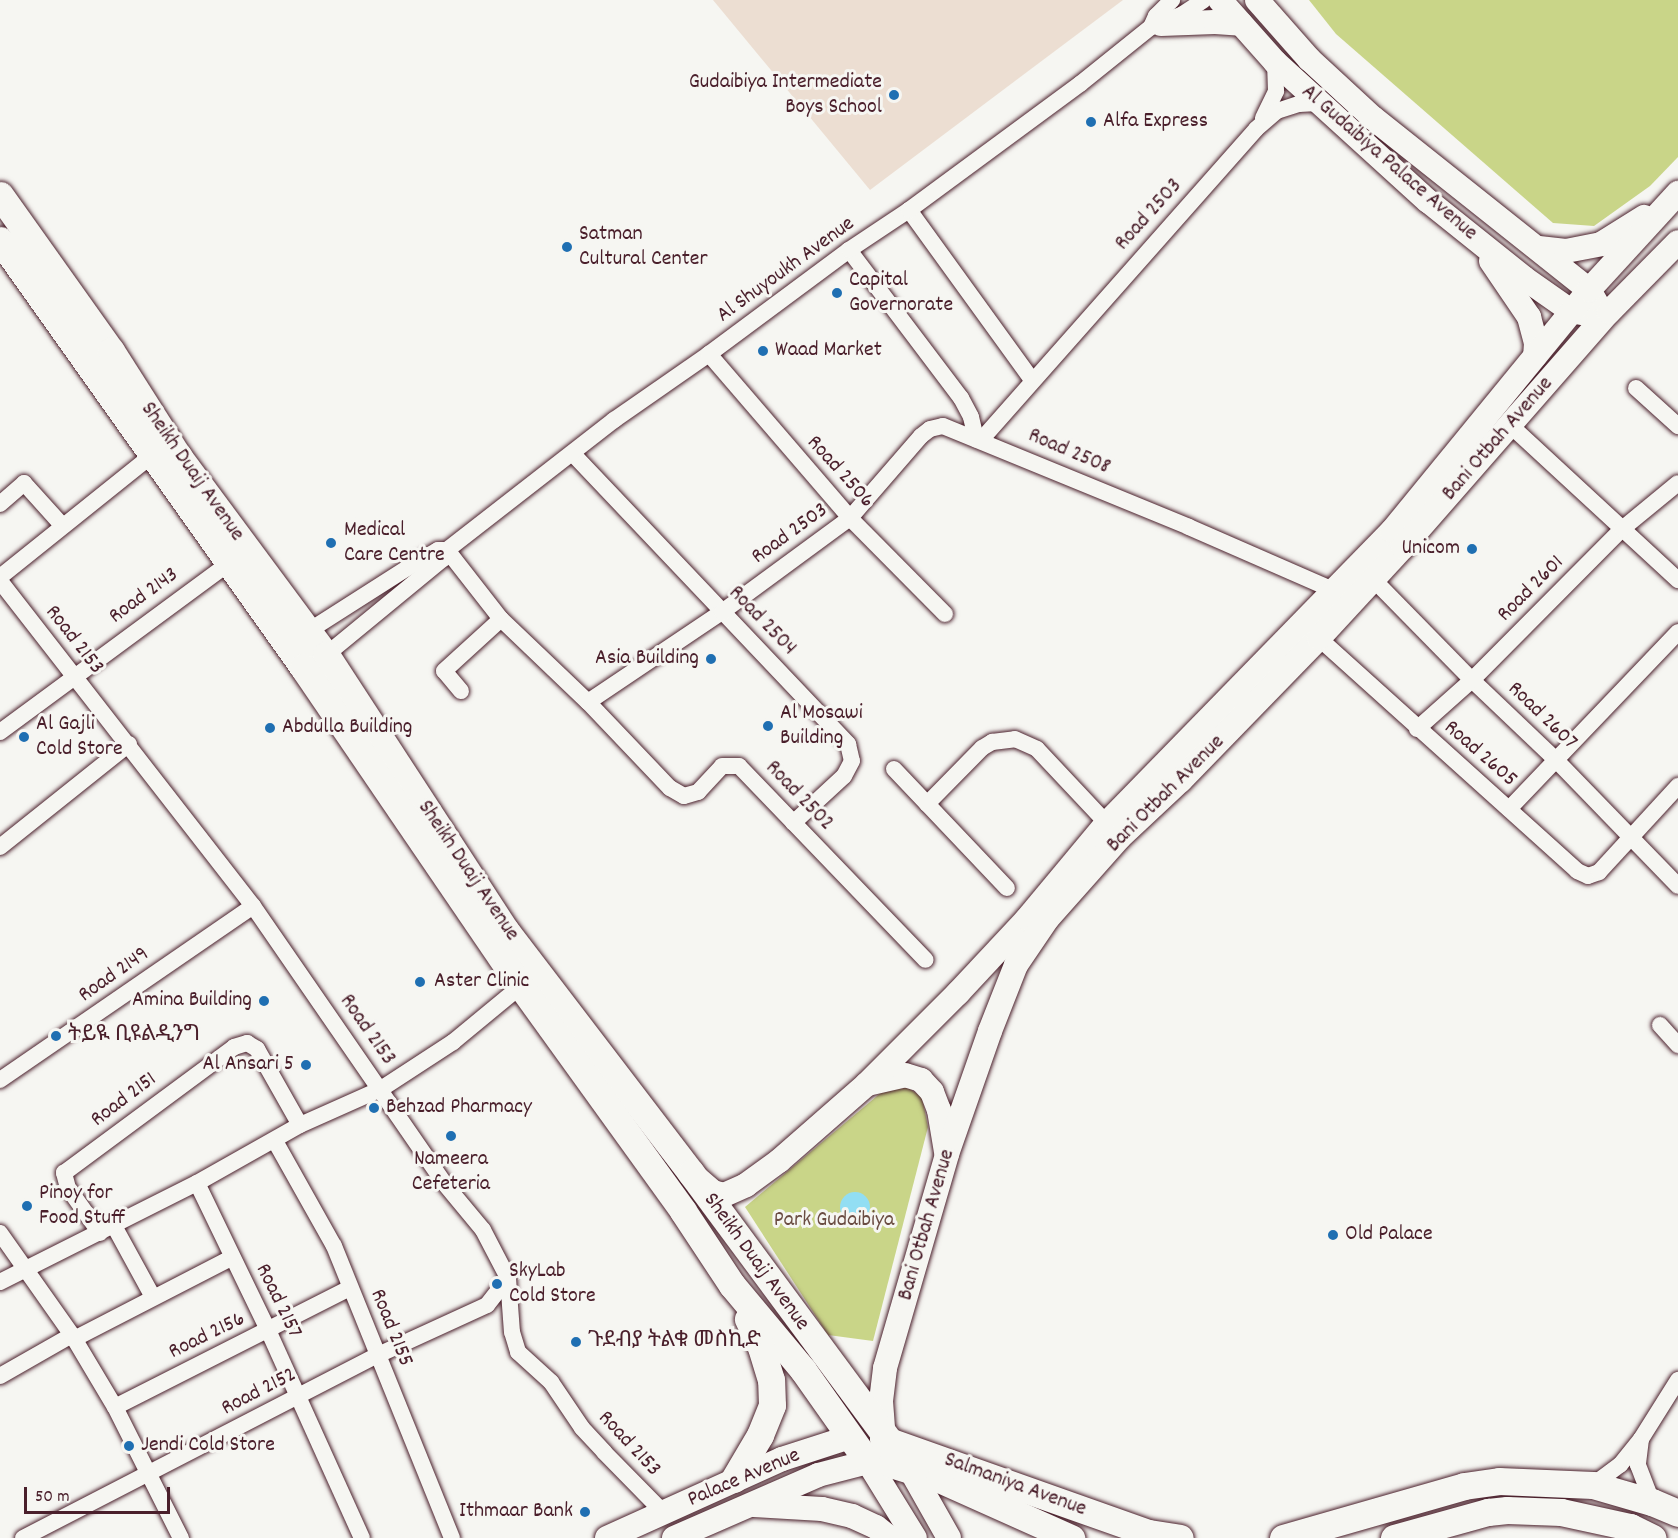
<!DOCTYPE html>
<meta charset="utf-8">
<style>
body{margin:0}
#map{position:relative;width:1678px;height:1538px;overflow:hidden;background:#f6f6f2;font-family:Dekko,"Noto Sans Ethiopic",sans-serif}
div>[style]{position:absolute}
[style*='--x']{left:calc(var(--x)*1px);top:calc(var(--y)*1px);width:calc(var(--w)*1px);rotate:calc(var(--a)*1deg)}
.built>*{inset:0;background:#ecded2}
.green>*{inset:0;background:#c9d588}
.water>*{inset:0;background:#92def3}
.round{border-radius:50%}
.roads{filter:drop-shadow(0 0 2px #4a1f2b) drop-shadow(0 0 2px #4a1f2b)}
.street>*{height:16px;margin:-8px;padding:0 8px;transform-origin:8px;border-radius:8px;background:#f6f6f2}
.secondary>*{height:24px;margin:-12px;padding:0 12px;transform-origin:12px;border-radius:12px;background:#f6f6f2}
.primary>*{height:27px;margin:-13.5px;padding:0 13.5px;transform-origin:13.5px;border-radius:13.5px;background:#f6f6f2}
.dots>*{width:16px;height:16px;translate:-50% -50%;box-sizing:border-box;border:3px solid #f6f6f2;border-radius:50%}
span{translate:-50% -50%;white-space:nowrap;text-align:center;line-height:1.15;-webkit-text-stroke:6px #f6f6f2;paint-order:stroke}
.poi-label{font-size:22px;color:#4a1f2b}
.right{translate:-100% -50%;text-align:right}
.left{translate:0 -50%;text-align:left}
.street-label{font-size:22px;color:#4a1f2b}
.park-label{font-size:22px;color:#6a4c42}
.scale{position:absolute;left:24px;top:1487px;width:146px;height:27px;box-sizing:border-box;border:3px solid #4a1f2b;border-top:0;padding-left:8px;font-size:18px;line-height:21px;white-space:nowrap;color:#4a1f2b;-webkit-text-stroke:4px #f6f6f2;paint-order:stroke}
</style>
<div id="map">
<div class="built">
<div style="clip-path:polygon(713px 0,1123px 0,870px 190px)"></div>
</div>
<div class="green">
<div style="clip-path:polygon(1309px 0,1678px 0,1678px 157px,1650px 186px,1594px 226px,1553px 223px,1336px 34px)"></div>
<div style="clip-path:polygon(896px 1080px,922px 1097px,928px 1127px,873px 1341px,828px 1335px,745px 1207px)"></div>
</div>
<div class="water">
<div class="round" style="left:840px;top:1192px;width:30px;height:30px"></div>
</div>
<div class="roads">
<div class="street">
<div style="--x:1151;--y:27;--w:12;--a:-66"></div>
<div style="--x:1156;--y:16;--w:23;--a:-45"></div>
<div style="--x:1263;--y:118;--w:30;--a:-64"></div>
<div style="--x:1276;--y:91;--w:29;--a:-92"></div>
<div style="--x:909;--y:210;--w:210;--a:54.1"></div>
<div style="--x:849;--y:250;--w:186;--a:52.9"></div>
<div style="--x:961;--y:398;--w:21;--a:62"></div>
<div style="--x:971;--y:417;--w:23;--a:77"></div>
<div style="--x:709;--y:354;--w:216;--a:49.3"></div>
<div style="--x:850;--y:518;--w:135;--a:45.3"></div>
<div style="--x:1636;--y:388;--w:57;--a:42.1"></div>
<div style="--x:1510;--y:425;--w:229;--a:42.7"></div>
<div style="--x:981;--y:440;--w:415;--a:-48.5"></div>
<div style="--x:1256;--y:129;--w:28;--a:-41"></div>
<div style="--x:1277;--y:111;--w:23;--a:-18"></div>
<div style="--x:1299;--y:104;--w:19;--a:-3"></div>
<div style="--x:573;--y:454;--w:400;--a:46.5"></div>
<div style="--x:848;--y:744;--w:17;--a:77"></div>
<div style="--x:852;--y:761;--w:17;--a:118"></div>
<div style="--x:844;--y:776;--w:69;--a:137.3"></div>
<div style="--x:0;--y:504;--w:32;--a:-41"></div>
<div style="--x:24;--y:483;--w:57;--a:47.9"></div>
<div style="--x:447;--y:550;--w:88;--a:52"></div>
<div style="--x:501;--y:619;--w:120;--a:43.7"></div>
<div style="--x:588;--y:702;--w:119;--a:46.4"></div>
<div style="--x:670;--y:788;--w:16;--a:30"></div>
<div style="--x:684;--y:796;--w:15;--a:-16"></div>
<div style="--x:698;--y:792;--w:35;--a:-47"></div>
<div style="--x:722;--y:766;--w:17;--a:0"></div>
<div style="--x:739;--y:766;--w:269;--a:46.1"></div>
<div style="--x:0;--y:577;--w:193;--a:-38.7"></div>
<div style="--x:1374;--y:580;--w:140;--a:45.6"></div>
<div style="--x:1472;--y:680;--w:116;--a:43.6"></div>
<div style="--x:1556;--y:760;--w:175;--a:45.9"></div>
<div style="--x:0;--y:581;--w:412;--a:52.1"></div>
<div style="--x:253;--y:906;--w:336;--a:55.4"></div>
<div style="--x:444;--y:1183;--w:61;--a:50.3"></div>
<div style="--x:483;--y:1230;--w:54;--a:62.5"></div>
<div style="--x:508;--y:1278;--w:54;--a:85.8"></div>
<div style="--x:512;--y:1332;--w:21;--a:73"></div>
<div style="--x:518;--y:1352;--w:45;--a:42.3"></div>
<div style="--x:551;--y:1382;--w:55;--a:56"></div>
<div style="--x:582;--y:1428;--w:33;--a:47"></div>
<div style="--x:604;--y:1452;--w:86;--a:45.5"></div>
<div style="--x:1312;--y:632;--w:357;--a:42"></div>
<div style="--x:1577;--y:871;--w:12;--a:24"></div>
<div style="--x:1588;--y:876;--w:12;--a:-20"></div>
<div style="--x:1599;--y:872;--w:117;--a:-47.4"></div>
<div style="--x:306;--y:639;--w:7;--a:-82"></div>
<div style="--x:307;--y:632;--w:119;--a:-32.6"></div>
<div style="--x:407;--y:568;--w:36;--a:-30"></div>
<div style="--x:438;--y:550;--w:9;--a:0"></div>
<div style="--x:318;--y:656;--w:8;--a:-7"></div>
<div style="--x:326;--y:655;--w:151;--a:-39.4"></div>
<div style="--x:443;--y:559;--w:10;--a:-66"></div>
<div style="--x:447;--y:550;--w:212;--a:-37.9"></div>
<div style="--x:614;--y:420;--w:116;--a:-34.8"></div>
<div style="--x:709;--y:354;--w:174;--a:-36.6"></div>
<div style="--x:849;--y:250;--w:72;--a:-33.7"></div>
<div style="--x:909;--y:210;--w:212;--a:-36.4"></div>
<div style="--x:1080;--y:84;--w:91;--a:-38.8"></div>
<div style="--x:1151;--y:27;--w:35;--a:-22"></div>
<div style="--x:1183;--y:14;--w:25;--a:-34"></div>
<div style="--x:461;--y:691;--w:26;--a:-130"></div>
<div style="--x:444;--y:671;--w:77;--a:-42.4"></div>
<div style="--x:588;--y:702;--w:161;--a:-33.9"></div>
<div style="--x:722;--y:612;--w:159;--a:-36.3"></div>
<div style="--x:850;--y:518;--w:108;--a:-49.1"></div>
<div style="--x:921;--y:436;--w:11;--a:-38"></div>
<div style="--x:930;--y:429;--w:13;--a:-13"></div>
<div style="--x:943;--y:426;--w:266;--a:22.3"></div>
<div style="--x:1189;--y:527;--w:167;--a:23.6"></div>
<div style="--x:1417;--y:729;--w:74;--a:-41.7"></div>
<div style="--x:1472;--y:680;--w:213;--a:-45.2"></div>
<div style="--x:1622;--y:529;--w:72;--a:-39.4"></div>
<div style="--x:0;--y:732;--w:285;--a:-36.4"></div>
<div style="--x:894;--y:769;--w:164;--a:46.5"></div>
<div style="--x:927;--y:804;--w:78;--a:-45.5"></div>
<div style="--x:982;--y:748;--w:12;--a:-31"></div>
<div style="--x:992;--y:742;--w:23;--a:-7"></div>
<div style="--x:1015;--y:739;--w:24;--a:24"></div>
<div style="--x:1037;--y:749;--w:112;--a:46.8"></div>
<div style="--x:1509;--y:809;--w:245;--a:-46.3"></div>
<div style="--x:0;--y:847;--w:165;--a:-38.6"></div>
<div style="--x:1660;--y:1025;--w:27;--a:48"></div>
<div style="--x:0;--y:1080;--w:307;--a:-34.5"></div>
<div style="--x:275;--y:1141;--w:120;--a:60.7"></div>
<div style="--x:334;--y:1246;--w:315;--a:68"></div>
<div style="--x:197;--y:1183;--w:163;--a:64.2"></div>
<div style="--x:268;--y:1330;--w:228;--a:65.7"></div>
<div style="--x:113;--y:1224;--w:83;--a:61.3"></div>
<div style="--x:0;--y:1233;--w:125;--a:54.8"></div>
<div style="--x:72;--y:1335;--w:84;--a:59.2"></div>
<div style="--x:115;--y:1407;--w:147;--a:63.3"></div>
<div style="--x:100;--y:1233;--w:55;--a:-125.4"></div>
<div style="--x:68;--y:1188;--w:16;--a:-105"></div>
<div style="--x:64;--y:1173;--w:212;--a:-36.5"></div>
<div style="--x:234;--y:1047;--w:14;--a:-17"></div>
<div style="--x:247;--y:1043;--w:12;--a:31"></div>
<div style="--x:257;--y:1049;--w:87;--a:60.5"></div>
<div style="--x:0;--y:1282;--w:220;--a:-26.7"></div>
<div style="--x:197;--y:1183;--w:118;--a:-29.4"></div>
<div style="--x:300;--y:1125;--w:89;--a:-24"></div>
<div style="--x:381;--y:1089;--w:86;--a:-33.1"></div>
<div style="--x:453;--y:1042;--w:88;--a:-39.5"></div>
<div style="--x:74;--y:1339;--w:177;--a:-27.3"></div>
<div style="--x:0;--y:1376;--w:83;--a:-29.7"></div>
<div style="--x:115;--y:1407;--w:263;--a:-26.9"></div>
<div style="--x:1641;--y:1439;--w:26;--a:97"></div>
<div style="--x:1638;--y:1465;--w:40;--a:69"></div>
<div style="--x:1593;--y:1485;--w:34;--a:-37"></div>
<div style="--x:1620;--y:1465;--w:33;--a:-51"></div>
<div style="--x:1641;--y:1439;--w:70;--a:-57.9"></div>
<div style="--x:23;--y:1538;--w:399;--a:-27.3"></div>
<div style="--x:378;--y:1355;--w:120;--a:-24.6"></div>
<div style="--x:487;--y:1305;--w:34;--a:-52"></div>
</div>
<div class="secondary">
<div style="--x:1220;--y:0;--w:83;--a:48.4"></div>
<div style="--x:1275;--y:62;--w:207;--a:42.3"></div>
<div style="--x:1428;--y:201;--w:123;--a:38.7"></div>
<div style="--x:1524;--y:278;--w:57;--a:35.1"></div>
<div style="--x:1571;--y:311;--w:16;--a:11"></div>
<div style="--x:1257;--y:0;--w:79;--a:48.6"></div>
<div style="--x:1309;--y:59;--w:87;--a:42.7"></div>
<div style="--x:1373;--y:118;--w:276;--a:38.5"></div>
<div style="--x:1589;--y:290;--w:16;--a:60"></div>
<div style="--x:1161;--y:24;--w:54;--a:-2.1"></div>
<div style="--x:1215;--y:22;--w:26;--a:4"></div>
<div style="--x:1539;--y:248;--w:27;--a:6"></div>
<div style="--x:1566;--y:251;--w:36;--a:-11"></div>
<div style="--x:1601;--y:244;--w:51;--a:-32.1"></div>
<div style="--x:1491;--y:261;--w:68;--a:55.8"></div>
<div style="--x:1529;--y:317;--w:27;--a:75"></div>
<div style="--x:1536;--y:343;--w:13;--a:94"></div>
<div style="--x:867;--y:1084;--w:39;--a:-13"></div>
<div style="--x:905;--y:1075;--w:17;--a:17"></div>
<div style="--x:921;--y:1080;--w:16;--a:47"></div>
<div style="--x:932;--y:1092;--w:19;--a:69"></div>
<div style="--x:939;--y:1110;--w:43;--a:80.5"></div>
<div style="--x:698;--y:1179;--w:20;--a:41"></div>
<div style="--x:713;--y:1192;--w:11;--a:15"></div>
<div style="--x:724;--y:1195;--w:24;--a:-24"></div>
<div style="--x:746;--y:1185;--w:41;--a:-36"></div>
<div style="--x:779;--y:1161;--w:117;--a:-41.2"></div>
<div style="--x:867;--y:1084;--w:129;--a:-45"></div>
<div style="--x:958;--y:993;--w:101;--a:-47"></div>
<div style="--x:1027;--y:919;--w:125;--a:-50.2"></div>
<div style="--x:1107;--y:823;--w:408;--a:-45.7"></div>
<div style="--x:1392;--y:531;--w:311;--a:-50.7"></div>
<div style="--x:1589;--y:290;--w:132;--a:-47.5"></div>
<div style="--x:884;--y:1441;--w:40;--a:-94.3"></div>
<div style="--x:881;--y:1401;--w:33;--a:-83"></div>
<div style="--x:885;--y:1368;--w:223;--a:-73.8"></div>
<div style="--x:947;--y:1154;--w:130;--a:-70.7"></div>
<div style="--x:990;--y:1031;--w:71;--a:-68.5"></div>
<div style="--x:1016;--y:965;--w:57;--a:-55.8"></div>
<div style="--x:1048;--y:918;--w:108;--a:-48.4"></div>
<div style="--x:1120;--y:837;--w:83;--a:-43.1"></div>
<div style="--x:1181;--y:780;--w:198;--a:-45.8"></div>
<div style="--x:1319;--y:638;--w:124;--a:-47.3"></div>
<div style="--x:1403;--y:547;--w:313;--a:-48.8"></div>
<div style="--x:1609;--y:312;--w:98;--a:-45.4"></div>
<div style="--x:868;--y:1462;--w:89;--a:58.3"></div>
<div style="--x:910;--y:1469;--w:79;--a:60.5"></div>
<div style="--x:754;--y:1505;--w:68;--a:3.4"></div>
<div style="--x:822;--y:1509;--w:31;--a:13"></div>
<div style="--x:852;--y:1516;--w:26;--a:25"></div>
<div style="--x:876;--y:1527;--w:18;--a:38"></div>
<div style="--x:607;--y:1538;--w:192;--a:-24.3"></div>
<div style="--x:782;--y:1459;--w:71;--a:-17.9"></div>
<div style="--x:674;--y:1538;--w:157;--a:-23.6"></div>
<div style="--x:818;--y:1475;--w:52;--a:-14.6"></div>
</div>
<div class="primary">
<div style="--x:0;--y:195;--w:191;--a:54.6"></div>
<div style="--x:111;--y:351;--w:125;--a:57.5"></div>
<div style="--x:178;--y:456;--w:248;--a:53.4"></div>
<div style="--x:326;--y:655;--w:330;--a:56.9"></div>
<div style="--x:506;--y:931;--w:305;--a:52.6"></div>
<div style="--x:691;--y:1173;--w:368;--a:53.5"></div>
<div style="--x:0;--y:240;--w:524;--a:54.64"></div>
<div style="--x:303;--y:667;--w:386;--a:55.7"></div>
<div style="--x:521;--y:986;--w:277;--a:54.2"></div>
<div style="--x:683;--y:1211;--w:89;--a:56.5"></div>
<div style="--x:732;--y:1285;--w:111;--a:50.1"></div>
<div style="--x:803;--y:1370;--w:113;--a:54.8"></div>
<div style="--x:868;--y:1462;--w:23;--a:5"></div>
<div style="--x:891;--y:1464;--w:50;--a:17.4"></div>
<div style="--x:939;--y:1479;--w:145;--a:24.1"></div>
<div style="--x:883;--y:1439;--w:282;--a:19.5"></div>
<div style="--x:1149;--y:1533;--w:31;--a:9"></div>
<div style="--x:734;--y:1479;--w:51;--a:-59.4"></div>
<div style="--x:760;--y:1435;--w:32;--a:-68"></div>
<div style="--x:772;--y:1405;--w:25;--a:-92"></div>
<div style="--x:771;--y:1380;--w:34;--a:-107"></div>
<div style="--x:761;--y:1347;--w:31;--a:-115"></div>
<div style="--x:1283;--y:1538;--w:188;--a:-16"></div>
<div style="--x:1464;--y:1486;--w:35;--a:-8"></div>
<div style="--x:1499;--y:1481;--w:94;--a:2.4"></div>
<div style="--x:1593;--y:1485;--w:61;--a:16.1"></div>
<div style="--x:1652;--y:1502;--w:28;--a:23"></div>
<div style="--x:1394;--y:1538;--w:98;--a:-15.5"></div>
<div style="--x:1488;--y:1512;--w:19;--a:-6"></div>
<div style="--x:1507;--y:1510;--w:54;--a:2.1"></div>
<div style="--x:1561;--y:1512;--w:71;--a:12.3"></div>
<div style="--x:1630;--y:1527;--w:25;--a:26"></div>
</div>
</div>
<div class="dots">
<div style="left:894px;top:95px;background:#1f6fb2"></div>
<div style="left:1091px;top:122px;background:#1f6fb2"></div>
<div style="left:567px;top:247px;background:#1f6fb2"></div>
<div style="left:837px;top:293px;background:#1f6fb2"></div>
<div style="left:763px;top:351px;background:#1f6fb2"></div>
<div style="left:331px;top:543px;background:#1f6fb2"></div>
<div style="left:1472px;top:549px;background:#1f6fb2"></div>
<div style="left:711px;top:659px;background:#1f6fb2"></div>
<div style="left:768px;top:726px;background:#1f6fb2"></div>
<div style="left:270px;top:728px;background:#1f6fb2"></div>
<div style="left:24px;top:737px;background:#1f6fb2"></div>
<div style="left:420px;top:982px;background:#1f6fb2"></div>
<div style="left:264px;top:1001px;background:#1f6fb2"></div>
<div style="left:56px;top:1036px;background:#1f6fb2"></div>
<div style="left:306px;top:1065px;background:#1f6fb2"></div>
<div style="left:374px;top:1108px;background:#1f6fb2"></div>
<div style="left:451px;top:1136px;background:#1f6fb2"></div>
<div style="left:27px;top:1206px;background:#1f6fb2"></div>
<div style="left:1333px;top:1235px;background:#1f6fb2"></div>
<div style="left:497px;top:1284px;background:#1f6fb2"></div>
<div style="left:576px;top:1342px;background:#1f6fb2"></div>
<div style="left:129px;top:1446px;background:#1f6fb2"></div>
<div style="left:585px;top:1512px;background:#1f6fb2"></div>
</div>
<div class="poi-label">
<span class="right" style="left:882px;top:95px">Gudaibiya Intermediate<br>Boys School</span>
<span class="left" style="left:1103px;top:122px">Alfa Express</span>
<span class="left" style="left:579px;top:247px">Satman<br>Cultural Center</span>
<span class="left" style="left:849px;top:293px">Capital<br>Governorate</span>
<span class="left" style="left:775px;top:351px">Waad Market</span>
<span class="left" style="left:344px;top:543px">Medical<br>Care Centre</span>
<span class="right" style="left:1460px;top:549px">Unicom</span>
<span class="right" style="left:699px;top:659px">Asia Building</span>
<span class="left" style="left:780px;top:726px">Al Mosawi<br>Building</span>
<span class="left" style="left:36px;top:737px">Al Gajli<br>Cold Store</span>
<span class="left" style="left:282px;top:728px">Abdulla Building</span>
<span class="left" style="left:434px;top:982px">Aster Clinic</span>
<span class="right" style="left:252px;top:1001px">Amina Building</span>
<span class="left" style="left:68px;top:1036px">ትይዪ ቢዩልዲንግ</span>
<span class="right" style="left:294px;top:1065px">Al Ansari 5</span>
<span class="left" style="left:386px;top:1108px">Behzad Pharmacy</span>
<span style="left:451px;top:1172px">Nameera<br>Cefeteria</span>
<span class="left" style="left:39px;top:1206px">Pinoy for<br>Food Stuff</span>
<span class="left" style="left:1345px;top:1235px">Old Palace</span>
<span class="left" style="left:509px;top:1284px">SkyLab<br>Cold Store</span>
<span class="left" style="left:588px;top:1342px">ጉደብያ ትልቁ መስኪድ</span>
<span class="left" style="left:141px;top:1446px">Jendi Cold Store</span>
<span class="right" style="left:573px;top:1512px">Ithmaar Bank</span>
</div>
<div class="street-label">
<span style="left:1389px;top:163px;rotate:41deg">Al Gudaibiya Palace Avenue</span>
<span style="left:1149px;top:215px;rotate:-48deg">Road 2503</span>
<span style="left:786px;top:270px;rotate:-36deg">Al Shuyoukh Avenue</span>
<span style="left:1498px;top:439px;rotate:-49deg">Bani Otbah Avenue</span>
<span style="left:1069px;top:452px;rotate:23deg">Road 2508</span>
<span style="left:192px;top:472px;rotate:55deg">Sheikh Duaij Avenue</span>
<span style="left:840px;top:472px;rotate:48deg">Road 2506</span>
<span style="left:790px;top:534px;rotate:-36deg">Road 2503</span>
<span style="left:1531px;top:589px;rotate:-45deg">Road 2601</span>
<span style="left:144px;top:596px;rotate:-36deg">Road 2143</span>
<span style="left:762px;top:621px;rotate:46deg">Road 2504</span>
<span style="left:74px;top:640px;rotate:52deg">Road 2153</span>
<span style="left:1542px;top:716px;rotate:44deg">Road 2607</span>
<span style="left:1480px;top:754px;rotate:41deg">Road 2605</span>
<span style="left:1166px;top:794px;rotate:-45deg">Bani Otbah Avenue</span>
<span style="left:799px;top:796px;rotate:46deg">Road 2502</span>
<span style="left:468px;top:871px;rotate:56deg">Sheikh Duaij Avenue</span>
<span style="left:114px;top:975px;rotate:-35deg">Road 2149</span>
<span style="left:367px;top:1030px;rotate:55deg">Road 2153</span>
<span style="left:124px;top:1100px;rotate:-37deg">Road 2151</span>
<span style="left:927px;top:1225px;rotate:-74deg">Bani Otbah Avenue</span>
<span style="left:756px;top:1262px;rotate:54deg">Sheikh Duaij Avenue</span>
<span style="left:278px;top:1301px;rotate:64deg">Road 2157</span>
<span style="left:391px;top:1328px;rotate:68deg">Road 2155</span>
<span style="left:207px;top:1336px;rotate:-26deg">Road 2156</span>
<span style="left:259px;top:1392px;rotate:-27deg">Road 2152</span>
<span style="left:629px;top:1444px;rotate:47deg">Road 2153</span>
<span style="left:744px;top:1478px;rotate:-23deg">Palace Avenue</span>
<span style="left:1015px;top:1485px;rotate:20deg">Salmaniya Avenue</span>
</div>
<div class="park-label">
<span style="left:834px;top:1221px">Park Gudaibiya</span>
</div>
<div class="scale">50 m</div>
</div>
